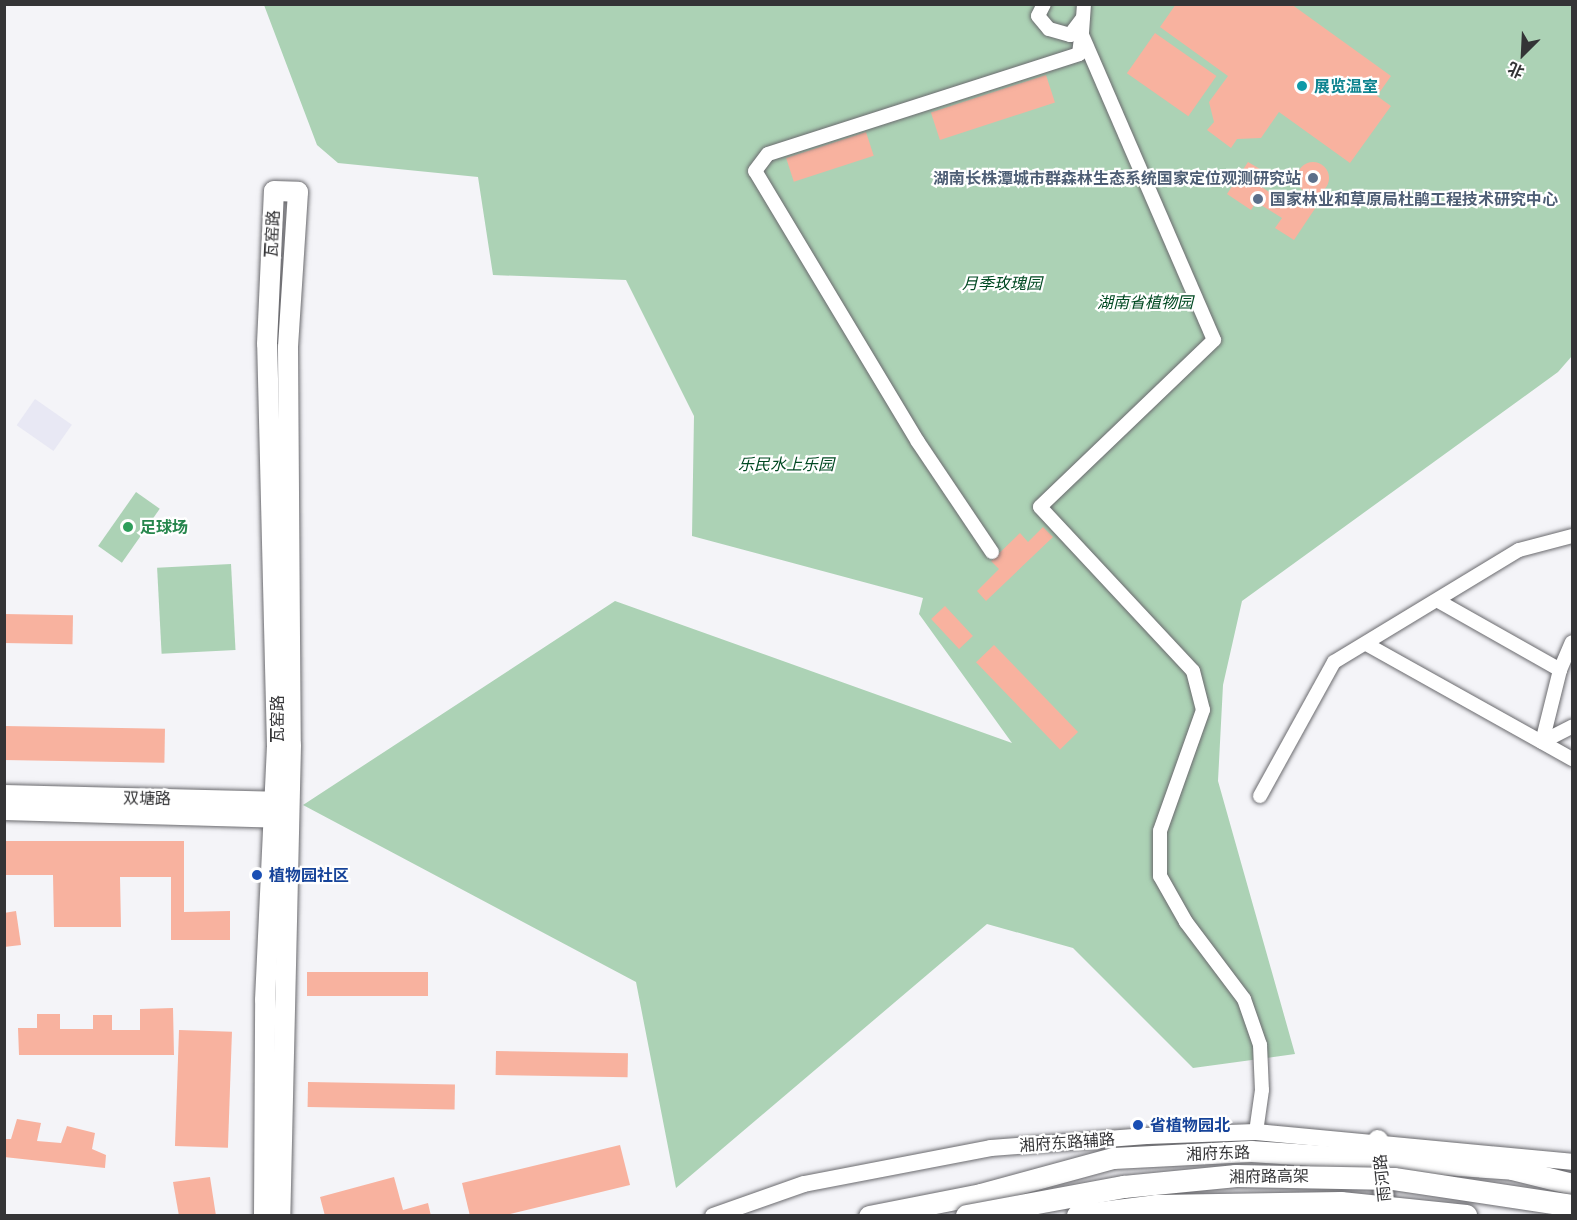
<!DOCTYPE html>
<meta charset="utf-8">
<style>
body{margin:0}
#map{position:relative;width:1577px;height:1220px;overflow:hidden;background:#f4f4f8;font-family:Merriweather,"Noto Sans SC",serif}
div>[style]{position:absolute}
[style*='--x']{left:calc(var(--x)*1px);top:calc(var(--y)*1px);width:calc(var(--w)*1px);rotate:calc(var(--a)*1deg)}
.built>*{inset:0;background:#e8e8f4;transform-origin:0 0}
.green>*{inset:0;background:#acd2b5;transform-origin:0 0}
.building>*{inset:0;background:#f8b29f;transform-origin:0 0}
.round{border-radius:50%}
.roads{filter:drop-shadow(0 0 2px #6a6a6e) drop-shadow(0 0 2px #6a6a6e)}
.minor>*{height:14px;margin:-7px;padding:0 7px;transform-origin:7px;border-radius:7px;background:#fff}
.tertiary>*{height:16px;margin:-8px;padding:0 8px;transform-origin:8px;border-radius:8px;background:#fff}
.secondary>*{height:20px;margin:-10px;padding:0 10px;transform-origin:10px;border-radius:10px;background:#fff}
.primary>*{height:21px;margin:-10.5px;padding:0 10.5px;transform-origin:10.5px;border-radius:10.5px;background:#fff}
.bridges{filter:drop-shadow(0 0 2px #6a6a6e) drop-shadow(0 0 2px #6a6a6e)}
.trunk-bridge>*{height:22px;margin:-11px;padding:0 11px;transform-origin:11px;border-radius:11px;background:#fff}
.dots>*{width:16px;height:16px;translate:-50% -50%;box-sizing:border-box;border:3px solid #fff;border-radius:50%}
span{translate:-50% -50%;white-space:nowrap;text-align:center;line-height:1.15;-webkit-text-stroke:4.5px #fff;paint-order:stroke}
.culture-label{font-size:16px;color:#0d838f;font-weight:700}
.left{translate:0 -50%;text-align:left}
.service-label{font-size:16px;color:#4e5e75;font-weight:700}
.right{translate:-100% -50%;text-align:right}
.street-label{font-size:16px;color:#343436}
.park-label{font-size:16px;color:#004922;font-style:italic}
.leisure-label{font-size:16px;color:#27864d;font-weight:700}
.transit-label{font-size:16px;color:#164399;font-weight:700}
.frame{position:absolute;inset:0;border:6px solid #343436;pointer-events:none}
.north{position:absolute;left:1493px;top:24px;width:60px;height:60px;-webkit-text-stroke:4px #fff;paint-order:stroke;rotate:204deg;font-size:16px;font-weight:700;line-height:24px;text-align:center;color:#343436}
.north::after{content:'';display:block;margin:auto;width:21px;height:27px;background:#343436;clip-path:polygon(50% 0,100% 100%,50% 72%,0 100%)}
</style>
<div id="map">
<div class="built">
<div style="left:35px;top:399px;width:45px;height:32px;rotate:35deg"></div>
</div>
<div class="green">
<div style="clip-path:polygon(264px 5px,1572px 5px,1572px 356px,1558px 372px,1242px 601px,1223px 685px,1218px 781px,1295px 1054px,1193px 1068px,1073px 948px,987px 924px,676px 1188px,636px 982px,303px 805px,615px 601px,1012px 743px,919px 614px,923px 598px,692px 536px,694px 416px,626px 280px,493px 275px,478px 177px,338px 163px,317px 145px)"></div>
<div style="left:136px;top:492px;width:29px;height:66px;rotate:35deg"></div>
<div style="left:231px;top:564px;width:86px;height:74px;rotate:87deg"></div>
</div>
<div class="building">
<div style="clip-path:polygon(1176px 4px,1291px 4px,1391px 76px,1377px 96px,1391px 106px,1350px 163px,1279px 112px,1261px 138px,1237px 139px,1231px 148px,1207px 130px,1214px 122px,1209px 102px,1228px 76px,1160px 27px)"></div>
<div style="left:1155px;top:33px;width:75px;height:49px;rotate:35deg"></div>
<div style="left:1046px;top:75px;width:29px;height:121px;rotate:72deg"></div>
<div style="left:866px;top:132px;width:25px;height:84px;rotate:72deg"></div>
<div class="round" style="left:1297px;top:162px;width:32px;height:32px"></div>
<div style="clip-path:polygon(1248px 162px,1260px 169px,1252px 181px,1294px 208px,1301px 197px,1316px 207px,1294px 240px,1275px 228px,1282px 218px,1256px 202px,1251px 210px,1227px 194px)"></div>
<div style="clip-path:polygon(1043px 527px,1053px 537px,986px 601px,977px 591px,999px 569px,991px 561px,1020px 533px,1028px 542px)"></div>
<div style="left:945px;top:606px;width:41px;height:19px;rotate:47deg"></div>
<div style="left:4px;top:614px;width:69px;height:29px;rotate:1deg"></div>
<div style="left:994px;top:645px;width:121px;height:25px;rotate:46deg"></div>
<div style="left:4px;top:726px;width:161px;height:34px;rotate:1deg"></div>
<div style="clip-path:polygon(4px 841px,184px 841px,184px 912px,230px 911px,230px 940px,171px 940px,171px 877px,120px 877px,121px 927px,54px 927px,53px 875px,4px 875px)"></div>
<div style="clip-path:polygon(16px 911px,21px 945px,4px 947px,4px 913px)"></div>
<div style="left:307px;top:972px;width:121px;height:24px"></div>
<div style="clip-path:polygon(173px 1008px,174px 1055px,19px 1055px,18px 1028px,37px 1028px,37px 1014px,60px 1014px,60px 1029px,93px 1029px,93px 1015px,112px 1015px,112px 1030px,140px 1030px,140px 1009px)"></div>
<div style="left:179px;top:1030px;width:53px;height:116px;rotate:2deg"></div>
<div style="left:496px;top:1051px;width:132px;height:24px;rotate:1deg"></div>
<div style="left:308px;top:1082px;width:147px;height:25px;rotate:1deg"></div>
<div style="clip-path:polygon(17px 1119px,41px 1123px,37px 1141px,61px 1143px,67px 1126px,95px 1133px,92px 1149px,106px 1155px,105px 1168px,4px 1157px,4px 1139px,11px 1139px)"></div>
<div style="clip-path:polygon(620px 1145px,630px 1185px,502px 1216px,470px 1216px,462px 1183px)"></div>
<div style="clip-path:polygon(210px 1177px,216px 1216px,179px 1216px,173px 1182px)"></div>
<div style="clip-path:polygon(394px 1177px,403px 1210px,428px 1203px,431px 1216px,325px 1216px,320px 1197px)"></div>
</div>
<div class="roads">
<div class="minor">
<div style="--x:1044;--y:4;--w:13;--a:117"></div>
<div style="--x:1038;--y:16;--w:17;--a:50"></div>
<div style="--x:1049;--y:29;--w:22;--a:16"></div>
<div style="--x:1070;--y:35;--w:21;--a:-53"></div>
<div style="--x:1084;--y:4;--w:31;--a:94"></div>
<div style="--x:1082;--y:35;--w:332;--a:66.6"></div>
<div style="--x:1214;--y:340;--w:241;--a:136.2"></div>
<div style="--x:1040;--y:507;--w:224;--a:47"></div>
<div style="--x:1193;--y:671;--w:40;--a:75.6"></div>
<div style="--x:1203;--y:710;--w:128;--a:109.6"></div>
<div style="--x:1160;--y:831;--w:45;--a:90"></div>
<div style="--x:1160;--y:876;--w:53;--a:60.5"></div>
<div style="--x:1186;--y:922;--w:96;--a:53"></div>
<div style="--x:1244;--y:999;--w:49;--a:70.8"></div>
<div style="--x:1260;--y:1045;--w:45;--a:87.5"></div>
<div style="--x:1262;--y:1090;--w:42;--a:98.1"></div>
<div style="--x:992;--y:552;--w:133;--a:-123.9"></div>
<div style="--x:918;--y:442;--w:316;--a:-121"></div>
<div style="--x:755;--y:171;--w:21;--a:-53"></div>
<div style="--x:768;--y:154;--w:327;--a:-17.8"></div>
<div style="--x:1079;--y:54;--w:17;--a:-83"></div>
<div style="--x:1440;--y:602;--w:138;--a:29.5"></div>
<div style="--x:1560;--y:670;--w:74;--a:104"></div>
<div style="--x:1542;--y:742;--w:34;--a:-27"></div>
<div style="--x:1368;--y:645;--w:234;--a:29.2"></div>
<div style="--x:1560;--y:670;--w:30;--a:-67"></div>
<div style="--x:1260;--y:796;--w:153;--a:-61.1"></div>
<div style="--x:1334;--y:662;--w:216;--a:-31.2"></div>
<div style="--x:1519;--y:550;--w:55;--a:-14.8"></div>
</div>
<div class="tertiary">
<div style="--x:713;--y:1216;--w:96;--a:-19.4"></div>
<div style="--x:804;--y:1184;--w:190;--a:-10.9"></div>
<div style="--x:991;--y:1148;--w:156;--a:-4.4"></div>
<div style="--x:1147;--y:1136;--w:109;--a:-2.1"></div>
<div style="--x:1256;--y:1132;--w:317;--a:5.4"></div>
</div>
<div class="secondary">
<div style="--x:4;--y:795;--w:282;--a:1.4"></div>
<div style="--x:4;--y:810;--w:283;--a:1.6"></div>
<div style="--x:1378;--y:1140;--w:76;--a:84"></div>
<div style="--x:264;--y:1216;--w:216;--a:-89.7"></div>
<div style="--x:265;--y:1000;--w:253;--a:-87.3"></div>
<div style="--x:277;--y:747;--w:403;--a:-91.4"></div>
<div style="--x:267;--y:344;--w:153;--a:-87.4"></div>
<div style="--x:274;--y:191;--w:24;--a:2"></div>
<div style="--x:298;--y:192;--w:156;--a:93.7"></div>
<div style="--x:288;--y:348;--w:397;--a:89.6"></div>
<div style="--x:291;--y:745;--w:471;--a:91.3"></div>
</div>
<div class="primary">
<div style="--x:869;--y:1216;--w:114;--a:-11.1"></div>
<div style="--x:981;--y:1194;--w:137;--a:-15.3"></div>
<div style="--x:1113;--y:1158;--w:138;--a:-2.9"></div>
<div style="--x:1251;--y:1151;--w:262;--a:3.9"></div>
<div style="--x:1512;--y:1169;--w:62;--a:14"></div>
</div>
</div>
<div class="bridges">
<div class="trunk-bridge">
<div style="--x:967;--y:1216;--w:160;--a:-10.5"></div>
<div style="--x:1124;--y:1187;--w:113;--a:-5.6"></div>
<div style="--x:1236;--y:1176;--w:158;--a:1.1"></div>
<div style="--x:1394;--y:1179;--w:180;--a:8.6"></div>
<div style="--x:1078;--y:1216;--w:80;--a:-7.2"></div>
<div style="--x:1157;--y:1206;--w:184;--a:-0.9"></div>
<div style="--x:1341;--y:1203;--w:126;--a:5.9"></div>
</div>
</div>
<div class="dots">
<div style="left:1302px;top:86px;background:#0f9aa8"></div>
<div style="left:1313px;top:178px;background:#5c6f8a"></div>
<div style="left:1258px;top:199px;background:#5c6f8a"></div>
<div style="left:128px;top:527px;background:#2e9e5b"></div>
<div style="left:257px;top:875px;background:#1a4fb4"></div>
<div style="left:1138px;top:1125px;background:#1a4fb4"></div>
</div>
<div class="culture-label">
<span class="left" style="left:1314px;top:86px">展览温室</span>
</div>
<div class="service-label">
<span class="right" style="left:1301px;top:178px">湖南长株潭城市群森林生态系统国家定位观测研究站</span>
<span class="left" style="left:1270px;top:199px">国家林业和草原局杜鹃工程技术研究中心</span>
</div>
<div class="street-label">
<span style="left:272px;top:234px;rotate:-87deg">瓦窑路</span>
<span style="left:277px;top:719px;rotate:-90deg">瓦窑路</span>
<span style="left:147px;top:798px;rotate:1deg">双塘路</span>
<span style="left:1067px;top:1142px;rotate:-4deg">湘府东路辅路</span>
<span style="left:1218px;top:1153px;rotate:-2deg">湘府东路</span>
<span style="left:1269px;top:1176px;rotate:-1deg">湘府路高架</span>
<span style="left:1382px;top:1178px;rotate:-96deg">雨河路</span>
</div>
<div class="park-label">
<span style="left:1002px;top:283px">月季玫瑰园</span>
<span style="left:1145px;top:302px">湖南省植物园</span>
<span style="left:786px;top:464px">乐民水上乐园</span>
</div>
<div class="leisure-label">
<span class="left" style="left:140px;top:527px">足球场</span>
</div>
<div class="transit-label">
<span class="left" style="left:269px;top:875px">植物园社区</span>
<span class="left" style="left:1150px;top:1125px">省植物园北</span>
</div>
<div class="frame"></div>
<div class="north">北</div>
</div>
